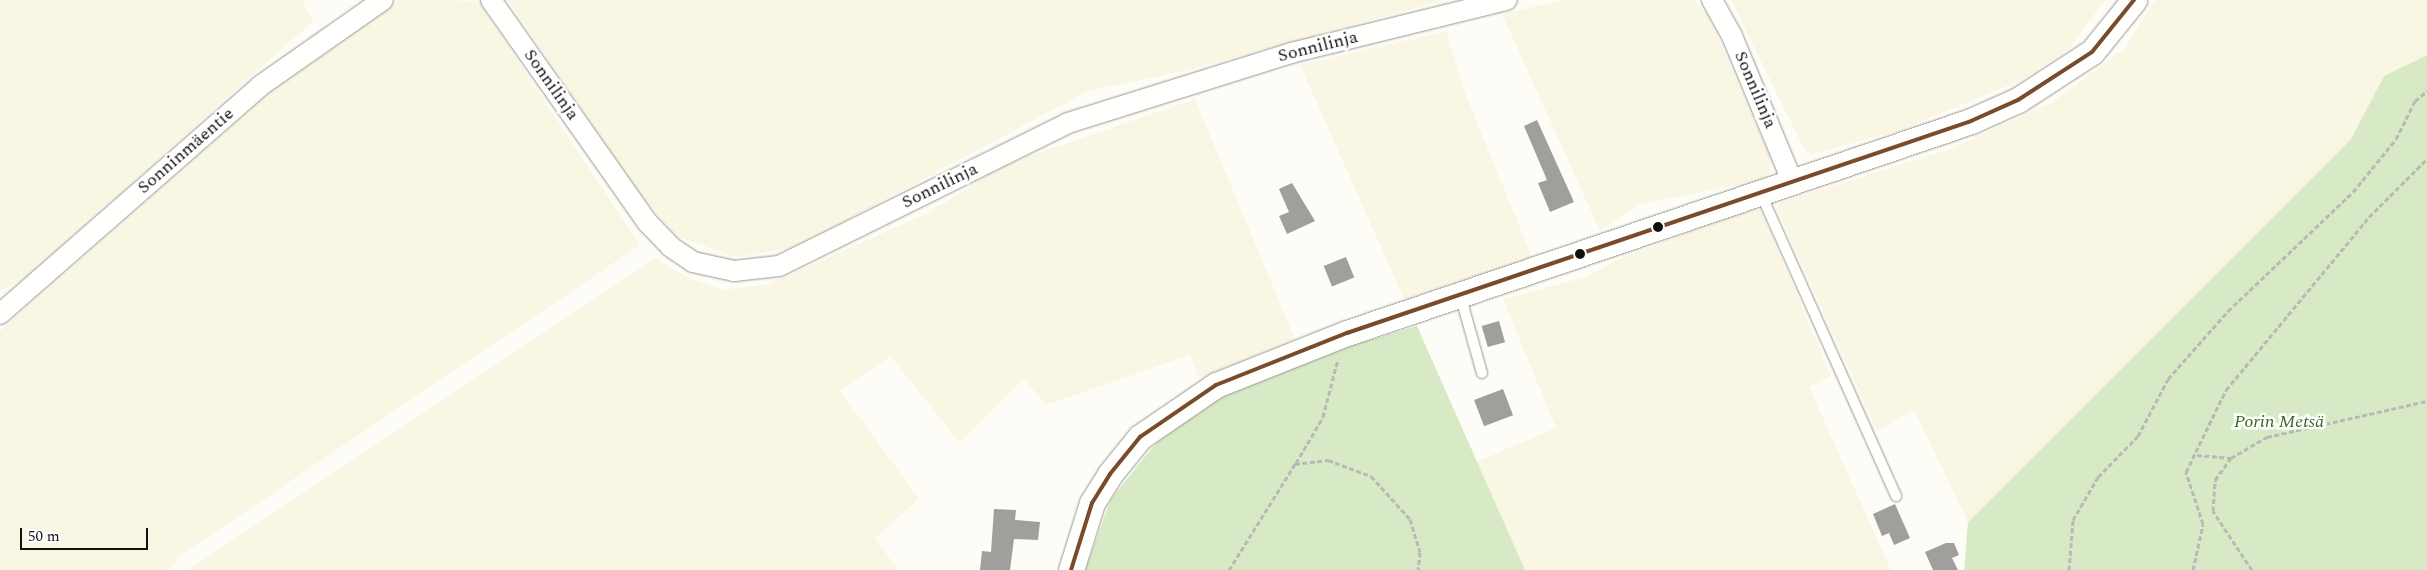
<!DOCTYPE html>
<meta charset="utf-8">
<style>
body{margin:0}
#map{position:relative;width:2427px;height:570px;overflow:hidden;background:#fdfcf7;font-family:Spectral,serif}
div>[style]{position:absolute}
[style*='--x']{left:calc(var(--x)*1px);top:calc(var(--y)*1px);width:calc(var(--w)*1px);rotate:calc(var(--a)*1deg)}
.farmland>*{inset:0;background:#f9f7e4}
.forest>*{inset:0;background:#d8eac5}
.building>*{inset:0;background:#a19f9c;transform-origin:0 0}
.path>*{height:3px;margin-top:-1.5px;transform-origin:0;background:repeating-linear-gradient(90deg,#b9b9b8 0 5px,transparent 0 7.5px)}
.roads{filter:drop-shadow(0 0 1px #979795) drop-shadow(0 0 1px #979795)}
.service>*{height:10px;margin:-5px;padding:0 5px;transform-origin:5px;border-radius:5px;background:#fffffe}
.minor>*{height:20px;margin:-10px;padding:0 10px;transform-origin:10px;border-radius:10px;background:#fffffe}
.tertiary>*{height:25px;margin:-12.5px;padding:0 12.5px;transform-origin:12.5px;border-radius:12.5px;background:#fffffe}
.bus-1>*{height:4px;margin:-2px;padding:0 2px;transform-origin:2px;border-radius:2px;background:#7a4b2a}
.dots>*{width:14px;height:14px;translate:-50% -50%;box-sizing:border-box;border:2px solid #fff;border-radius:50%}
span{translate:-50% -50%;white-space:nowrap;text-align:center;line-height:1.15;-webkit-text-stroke:5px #fff;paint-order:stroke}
.street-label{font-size:18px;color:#111}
.park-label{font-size:18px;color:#2f6b1f;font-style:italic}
.scale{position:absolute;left:20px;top:528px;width:128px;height:22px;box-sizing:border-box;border:2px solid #111;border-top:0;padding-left:6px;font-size:15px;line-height:18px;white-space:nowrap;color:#111;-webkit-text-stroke:4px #fff;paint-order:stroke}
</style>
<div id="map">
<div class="farmland">
<div style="clip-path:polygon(0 0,302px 0,313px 21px,24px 279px,0 291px)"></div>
<div style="clip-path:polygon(399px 0,478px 1px,640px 245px,181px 555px,169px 570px,0 570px,0 331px,283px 80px)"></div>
<div style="clip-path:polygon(508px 0,1445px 0,1185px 71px,1088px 91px,794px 248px,736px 257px,676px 236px,629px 181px)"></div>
<div style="clip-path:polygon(1563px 0,1694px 0,1709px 17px,1771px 159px,1769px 175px,1759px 181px,1640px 204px,1600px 231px,1502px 14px)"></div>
<div style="clip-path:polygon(1731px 0,2105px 0,2069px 49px,2022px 80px,1898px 131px,1812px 154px,1804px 149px)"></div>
<div style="clip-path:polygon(2155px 0,2427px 0,2427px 55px,2384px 76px,2351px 139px,1968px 522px,1914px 410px,1877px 431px,1777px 209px,1779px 203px,1950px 149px,2052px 102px,2125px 48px)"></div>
<div style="clip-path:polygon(1446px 31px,1467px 98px,1532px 257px,1405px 301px,1300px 65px)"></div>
<div style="clip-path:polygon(1195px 99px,1295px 339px,1199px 379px,1190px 355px,1046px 405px,1024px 379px,960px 443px,890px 356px,840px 391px,919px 499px,875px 538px,898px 570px,188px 570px,656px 258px,685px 276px,722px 290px,769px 284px,930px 212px,1004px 165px)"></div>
<div style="clip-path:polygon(1755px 207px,1762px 212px,1831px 376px,1809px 387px,1891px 570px,1525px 570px,1476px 462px,1556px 428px,1503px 299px,1586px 277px,1619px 259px)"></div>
</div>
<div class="forest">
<div style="clip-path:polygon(2427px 55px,2427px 570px,1964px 570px,1968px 522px,2351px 139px,2384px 76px)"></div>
<div style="clip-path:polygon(1417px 326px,1525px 570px,1085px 570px,1111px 499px,1156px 443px,1225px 393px,1310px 358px)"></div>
</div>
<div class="building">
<div style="clip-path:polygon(1537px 120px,1574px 202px,1550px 212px,1538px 183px,1547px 180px,1524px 126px)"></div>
<div style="clip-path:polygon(1292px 183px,1315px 221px,1287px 234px,1279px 216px,1289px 212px,1279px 189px)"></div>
<div style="left:1346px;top:257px;width:22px;height:24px;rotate:68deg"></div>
<div style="left:1499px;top:321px;width:22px;height:18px;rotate:74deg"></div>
<div style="left:1503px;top:389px;width:28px;height:31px;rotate:69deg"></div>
<div style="clip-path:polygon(1895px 504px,1910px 538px,1894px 545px,1889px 533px,1882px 536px,1873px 514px)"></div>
<div style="clip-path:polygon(994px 509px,1016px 510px,1015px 520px,1040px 522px,1038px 540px,1014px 539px,1010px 570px,980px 570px,982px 551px,991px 552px)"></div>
<div style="clip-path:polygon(1946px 543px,1954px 543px,1959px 555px,1952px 558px,1958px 570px,1933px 570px,1925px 552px)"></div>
</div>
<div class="path">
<div style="--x:2197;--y:455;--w:34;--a:5"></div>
<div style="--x:1296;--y:463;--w:53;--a:-59.6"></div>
<div style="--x:1323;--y:417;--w:60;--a:-75.5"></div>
<div style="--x:1229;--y:570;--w:125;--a:-58.1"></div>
<div style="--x:1295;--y:464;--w:33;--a:-7"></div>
<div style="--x:1328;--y:460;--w:46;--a:20.4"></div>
<div style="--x:1371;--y:476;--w:58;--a:47.8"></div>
<div style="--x:1410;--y:519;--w:34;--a:73"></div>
<div style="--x:1420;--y:552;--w:18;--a:96"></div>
<div style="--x:2069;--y:570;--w:50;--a:-85.4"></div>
<div style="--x:2073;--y:520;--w:50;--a:-59.8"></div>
<div style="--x:2098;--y:477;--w:57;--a:-45.7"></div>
<div style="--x:2138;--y:436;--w:64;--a:-62.2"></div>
<div style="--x:2168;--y:379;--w:91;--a:-48.6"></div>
<div style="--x:2228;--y:311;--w:173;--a:-43.6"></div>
<div style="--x:2353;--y:192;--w:68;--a:-50.9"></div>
<div style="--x:2396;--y:139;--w:42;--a:-63.4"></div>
<div style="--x:2415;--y:101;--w:16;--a:-40"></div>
<div style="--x:2193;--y:570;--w:47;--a:-77.7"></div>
<div style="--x:2203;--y:524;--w:55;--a:-108.1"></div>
<div style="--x:2186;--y:472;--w:91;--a:-64"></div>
<div style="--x:2226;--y:390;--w:224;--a:-50.4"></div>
<div style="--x:2369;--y:217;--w:82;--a:-45"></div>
<div style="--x:2252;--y:570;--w:71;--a:-123.5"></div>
<div style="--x:2213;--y:511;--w:31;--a:-86"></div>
<div style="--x:2215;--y:480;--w:27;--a:-54"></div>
<div style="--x:2231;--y:458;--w:42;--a:-30.3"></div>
<div style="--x:2267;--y:437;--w:164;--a:-12.7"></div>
</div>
<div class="roads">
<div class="service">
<div style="--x:1761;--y:194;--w:331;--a:65.9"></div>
<div style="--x:1461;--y:298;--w:78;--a:74.4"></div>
</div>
<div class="minor">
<div style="--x:491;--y:0;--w:273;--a:54.9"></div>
<div style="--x:648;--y:223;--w:33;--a:46"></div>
<div style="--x:671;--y:247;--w:27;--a:34"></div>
<div style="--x:693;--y:262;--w:42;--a:12.4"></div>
<div style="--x:734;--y:271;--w:45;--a:-6.3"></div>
<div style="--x:779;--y:266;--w:322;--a:-26.3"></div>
<div style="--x:1068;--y:123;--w:234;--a:-17.4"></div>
<div style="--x:1291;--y:53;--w:222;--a:-13.8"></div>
<div style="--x:1712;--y:0;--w:41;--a:60.9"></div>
<div style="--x:1732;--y:36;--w:159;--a:67.5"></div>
<div style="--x:0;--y:314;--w:346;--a:-41.2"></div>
<div style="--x:260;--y:86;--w:150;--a:-35"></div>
</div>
<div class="tertiary">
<div style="--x:1071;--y:570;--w:70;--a:-72.6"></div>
<div style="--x:1092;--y:503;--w:34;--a:-58"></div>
<div style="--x:1110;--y:474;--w:48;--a:-51"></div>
<div style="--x:1140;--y:437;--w:92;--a:-34.4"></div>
<div style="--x:1216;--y:385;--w:141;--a:-21.7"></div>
<div style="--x:1347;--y:333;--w:659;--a:-18.76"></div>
<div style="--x:1971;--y:121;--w:51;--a:-24.1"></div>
<div style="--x:2018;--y:100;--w:88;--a:-33"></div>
<div style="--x:2092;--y:52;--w:67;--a:-51.1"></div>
</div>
</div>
<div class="bus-1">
<div style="--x:1071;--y:570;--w:70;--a:-72.6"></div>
<div style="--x:1092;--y:503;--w:34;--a:-58"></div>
<div style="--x:1110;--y:474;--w:48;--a:-51"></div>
<div style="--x:1140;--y:437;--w:92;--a:-34.4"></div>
<div style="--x:1216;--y:385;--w:141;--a:-21.7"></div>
<div style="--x:1347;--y:333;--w:659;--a:-18.76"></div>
<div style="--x:1971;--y:121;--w:51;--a:-24.1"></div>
<div style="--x:2018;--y:100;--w:88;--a:-33"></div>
<div style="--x:2092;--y:52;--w:67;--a:-51.1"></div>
</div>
<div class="dots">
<div style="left:1658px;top:227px;background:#111"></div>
<div style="left:1580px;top:254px;background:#111"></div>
</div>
<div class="street-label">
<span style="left:1318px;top:47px;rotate:-14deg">Sonnilinja</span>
<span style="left:551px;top:85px;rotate:55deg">Sonnilinja</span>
<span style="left:1755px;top:90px;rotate:67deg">Sonnilinja</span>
<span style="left:186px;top:151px;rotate:-41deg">Sonninmäentie</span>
<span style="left:940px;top:186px;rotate:-26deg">Sonnilinja</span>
</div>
<div class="park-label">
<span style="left:2279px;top:422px">Porin Metsä</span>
</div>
<div class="scale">50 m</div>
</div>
